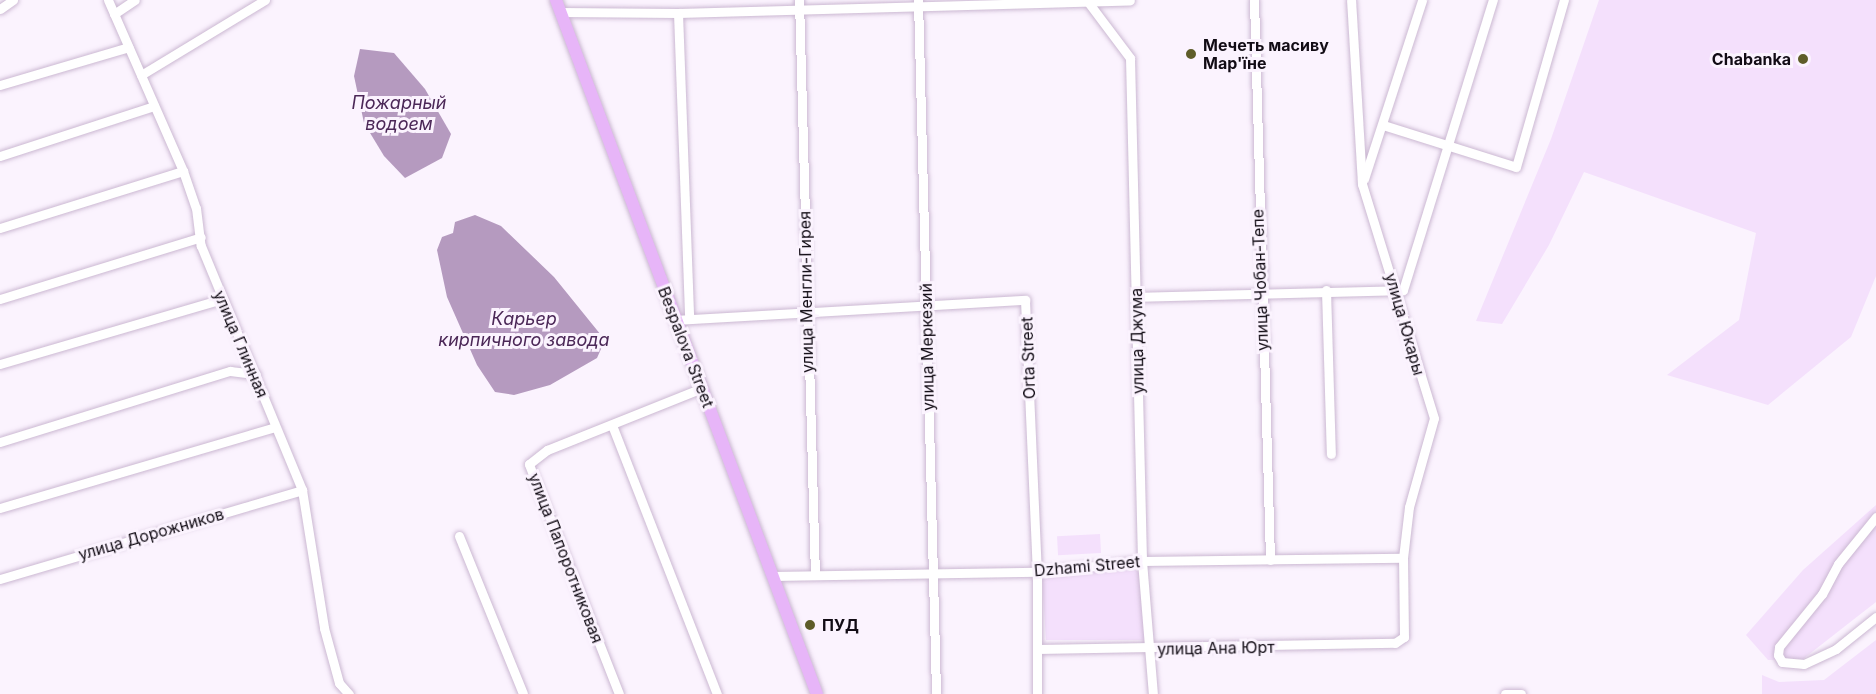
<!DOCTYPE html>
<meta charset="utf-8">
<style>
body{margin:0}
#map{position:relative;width:1876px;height:694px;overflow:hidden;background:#fbf3fe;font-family:Inter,sans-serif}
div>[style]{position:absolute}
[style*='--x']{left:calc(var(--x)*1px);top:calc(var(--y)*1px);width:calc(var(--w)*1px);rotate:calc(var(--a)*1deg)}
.green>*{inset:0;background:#f4e0fc;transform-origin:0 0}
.water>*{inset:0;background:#b59abf}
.roads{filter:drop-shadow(0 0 2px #cbb8d2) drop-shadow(0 0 2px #cbb8d2)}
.minor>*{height:9px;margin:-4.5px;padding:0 4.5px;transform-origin:4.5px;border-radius:4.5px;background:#fff}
.major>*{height:12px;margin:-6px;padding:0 6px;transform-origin:6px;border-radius:6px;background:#e7b5f8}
.dots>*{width:16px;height:16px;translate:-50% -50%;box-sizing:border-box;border:3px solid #fbf3fe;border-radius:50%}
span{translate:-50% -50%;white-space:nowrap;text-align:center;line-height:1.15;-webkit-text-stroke:6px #fbf3fe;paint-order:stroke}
.poi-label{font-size:16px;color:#120c15;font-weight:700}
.left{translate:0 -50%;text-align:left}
.right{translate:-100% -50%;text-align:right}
.street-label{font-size:16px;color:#120c15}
.water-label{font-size:18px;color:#4b2757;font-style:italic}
</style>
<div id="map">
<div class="green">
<div style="clip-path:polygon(1599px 0,1876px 0,1876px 276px,1851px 337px,1768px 405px,1667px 375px,1739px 320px,1756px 233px,1584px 172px,1549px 245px,1502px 324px,1476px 321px,1551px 139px)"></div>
<div style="clip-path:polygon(1876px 505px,1876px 602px,1803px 659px,1768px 660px,1746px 635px,1803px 570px)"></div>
<div style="left:1100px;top:534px;width:19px;height:43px;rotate:87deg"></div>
<div style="clip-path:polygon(1130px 566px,1141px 574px,1146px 640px,1046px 640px,1042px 576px)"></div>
<div style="clip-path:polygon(1876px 640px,1876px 694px,1762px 694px,1762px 675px,1779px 682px,1824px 680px)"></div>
</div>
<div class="water">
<div style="clip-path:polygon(360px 49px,394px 53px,425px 89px,451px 134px,442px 158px,405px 178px,384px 156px,364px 123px,354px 76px)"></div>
<div style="clip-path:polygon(475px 215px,501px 226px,554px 277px,605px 340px,597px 358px,550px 385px,514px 395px,495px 392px,477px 365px,447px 297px,437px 250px,442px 237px,453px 233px,455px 222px)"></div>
</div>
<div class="roads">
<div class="minor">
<div style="--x:108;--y:0;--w:187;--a:66.3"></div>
<div style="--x:183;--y:171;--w:39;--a:71"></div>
<div style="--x:196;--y:208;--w:38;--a:83"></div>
<div style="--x:201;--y:246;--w:264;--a:67.5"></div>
<div style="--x:302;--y:490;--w:140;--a:80.9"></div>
<div style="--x:324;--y:628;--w:57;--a:74.7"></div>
<div style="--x:339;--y:683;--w:15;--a:48"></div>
<div style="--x:799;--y:0;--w:575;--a:88.41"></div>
<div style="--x:918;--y:0;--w:694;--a:88.51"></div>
<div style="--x:1254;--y:0;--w:560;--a:88.36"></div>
<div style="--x:1088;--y:2;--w:70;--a:53.1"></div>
<div style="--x:1130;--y:58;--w:503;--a:88.63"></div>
<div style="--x:1142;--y:561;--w:133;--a:85.3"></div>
<div style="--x:0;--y:9;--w:16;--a:-35"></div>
<div style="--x:560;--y:12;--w:118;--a:0.5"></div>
<div style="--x:678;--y:13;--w:452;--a:-1.6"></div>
<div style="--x:678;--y:13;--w:306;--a:87.9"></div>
<div style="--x:114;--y:14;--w:25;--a:-34"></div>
<div style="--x:141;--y:75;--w:145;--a:-31.2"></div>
<div style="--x:0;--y:85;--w:134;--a:-16.4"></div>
<div style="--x:1383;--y:125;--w:139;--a:17.5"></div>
<div style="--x:1516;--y:167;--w:174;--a:-74"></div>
<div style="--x:0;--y:156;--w:162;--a:-18"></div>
<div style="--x:1364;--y:179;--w:188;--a:-72"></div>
<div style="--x:0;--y:228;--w:192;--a:-17.3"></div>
<div style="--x:1326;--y:290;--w:164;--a:88.3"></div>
<div style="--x:1136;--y:297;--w:267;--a:-1.5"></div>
<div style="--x:1403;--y:290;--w:304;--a:-72.8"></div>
<div style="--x:0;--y:299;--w:210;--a:-17.1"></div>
<div style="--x:675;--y:320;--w:351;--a:-3.3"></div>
<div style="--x:1025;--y:300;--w:272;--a:87.5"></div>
<div style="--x:1037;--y:572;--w:122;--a:90"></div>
<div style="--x:0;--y:364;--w:231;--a:-16.3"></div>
<div style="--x:612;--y:425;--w:289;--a:68.7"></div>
<div style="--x:0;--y:442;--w:241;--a:-17.2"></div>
<div style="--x:230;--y:371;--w:26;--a:7"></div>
<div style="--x:0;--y:508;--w:287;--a:-16.4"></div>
<div style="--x:1876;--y:517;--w:60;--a:129"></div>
<div style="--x:1838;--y:564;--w:34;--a:118"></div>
<div style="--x:1822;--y:594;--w:68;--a:129.1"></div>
<div style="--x:1779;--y:647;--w:8;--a:97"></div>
<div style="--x:1778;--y:655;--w:8;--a:60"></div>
<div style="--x:1782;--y:662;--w:22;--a:5"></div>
<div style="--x:1804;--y:664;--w:35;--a:-25"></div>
<div style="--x:1836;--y:649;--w:51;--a:-38.7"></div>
<div style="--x:459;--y:536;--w:170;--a:67.9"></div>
<div style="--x:772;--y:576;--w:265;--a:-0.9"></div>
<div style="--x:1037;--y:572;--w:106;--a:-6"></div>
<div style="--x:1142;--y:561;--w:261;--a:-0.7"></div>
<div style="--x:0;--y:579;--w:315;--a:-16.4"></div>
<div style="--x:1037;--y:649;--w:358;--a:-1"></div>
<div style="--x:1395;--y:643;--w:11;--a:-34"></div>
<div style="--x:1404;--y:637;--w:79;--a:-90.7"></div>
<div style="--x:1403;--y:558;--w:51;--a:-83.3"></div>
<div style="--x:1409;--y:507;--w:92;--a:-74.3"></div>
<div style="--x:1434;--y:418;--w:245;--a:-107.1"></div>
<div style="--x:1362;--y:184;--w:184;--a:-93.4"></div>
<div style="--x:619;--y:694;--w:247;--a:-111.4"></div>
<div style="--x:529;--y:464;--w:23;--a:-38"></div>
<div style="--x:547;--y:450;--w:167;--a:-21.8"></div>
<div style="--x:1505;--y:694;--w:16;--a:0"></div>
</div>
<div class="major">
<div style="--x:556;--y:0;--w:741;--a:69.39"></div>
</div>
</div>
<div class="dots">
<div style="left:1191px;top:54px;background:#5e5c29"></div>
<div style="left:1803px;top:59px;background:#5e5c29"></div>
<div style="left:810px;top:625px;background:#5e5c29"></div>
</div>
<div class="poi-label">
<span class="left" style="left:1203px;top:54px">Мечеть масиву<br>Мар'їне</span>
<span class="right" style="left:1791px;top:59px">Chabanka</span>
<span class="left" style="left:822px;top:625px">ПУД</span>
</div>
<div class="street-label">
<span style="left:1260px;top:280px;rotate:-92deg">улица Чобан-Тепе</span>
<span style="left:806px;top:292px;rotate:-91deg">улица Менгли-Гирея</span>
<span style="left:1405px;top:324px;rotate:74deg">улица Юкары</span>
<span style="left:1137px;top:341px;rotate:-91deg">улица Джума</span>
<span style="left:241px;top:344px;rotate:67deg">улица Глинная</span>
<span style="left:686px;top:347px;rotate:69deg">Bespalova Street</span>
<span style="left:927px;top:347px;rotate:-91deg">улица Меркезий</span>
<span style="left:1028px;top:358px;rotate:-92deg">Orta Street</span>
<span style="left:151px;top:534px;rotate:-16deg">улица Дорожников</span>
<span style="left:566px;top:558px;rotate:69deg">улица Папоротниковая</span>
<span style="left:1087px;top:566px;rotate:-5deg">Dzhami Street</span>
<span style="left:1216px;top:648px;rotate:-1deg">улица Ана Юрт</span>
</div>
<div class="water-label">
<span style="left:399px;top:114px">Пожарный<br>водоем</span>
<span style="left:524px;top:330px">Карьер<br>кирпичного завода</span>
</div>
</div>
